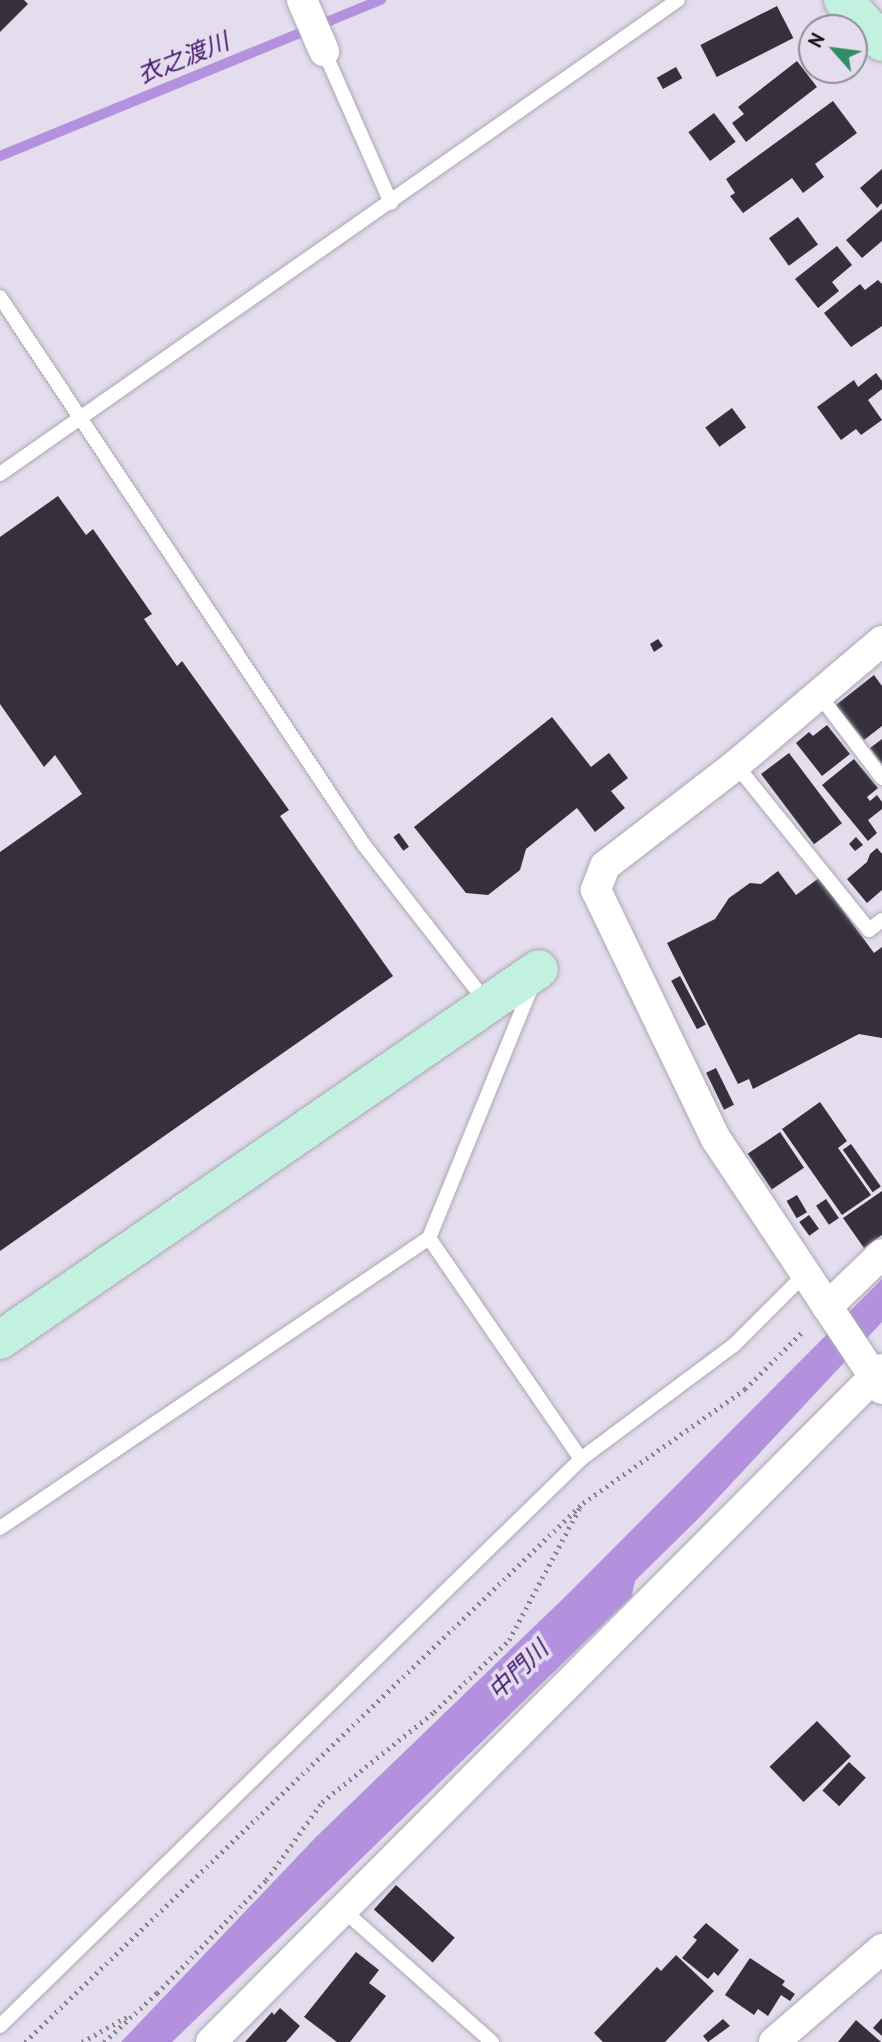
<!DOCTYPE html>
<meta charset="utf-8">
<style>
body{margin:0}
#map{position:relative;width:882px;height:2042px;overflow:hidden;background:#e3dded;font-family:"PT Sans","Noto Sans JP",sans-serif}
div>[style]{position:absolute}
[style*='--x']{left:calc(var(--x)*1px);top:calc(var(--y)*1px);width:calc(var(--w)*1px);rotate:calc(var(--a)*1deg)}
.water>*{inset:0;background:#b391de}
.stream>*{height:10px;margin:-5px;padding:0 5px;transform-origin:5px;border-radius:5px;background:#b391de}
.building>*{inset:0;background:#35303c;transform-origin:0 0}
.path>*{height:4.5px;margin-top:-2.25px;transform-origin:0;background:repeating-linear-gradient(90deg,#86828d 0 2px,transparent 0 7px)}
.roads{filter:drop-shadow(0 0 2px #aca6b6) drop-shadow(0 0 2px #aca6b6)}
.lane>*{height:14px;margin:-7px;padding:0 7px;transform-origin:7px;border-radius:7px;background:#fff}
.street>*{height:30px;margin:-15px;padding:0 15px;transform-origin:15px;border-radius:15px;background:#fff}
.secondary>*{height:38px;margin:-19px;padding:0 19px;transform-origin:19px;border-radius:19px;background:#c2f2df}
span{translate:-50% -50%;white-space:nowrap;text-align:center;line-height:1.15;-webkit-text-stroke:7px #e3dded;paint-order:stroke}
.water-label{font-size:24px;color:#471670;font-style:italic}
.north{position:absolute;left:798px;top:14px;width:70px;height:70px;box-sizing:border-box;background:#e3dded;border:2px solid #908b97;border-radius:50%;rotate:298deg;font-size:19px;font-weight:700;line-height:28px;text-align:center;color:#131117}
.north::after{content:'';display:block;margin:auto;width:24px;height:32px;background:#308d64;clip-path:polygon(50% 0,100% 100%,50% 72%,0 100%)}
</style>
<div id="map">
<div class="water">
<div style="clip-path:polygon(882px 1279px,882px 1322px,701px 1516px,165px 2042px,121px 2042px,316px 1837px,569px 1593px)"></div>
</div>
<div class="stream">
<div style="--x:0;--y:156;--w:412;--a:-22.3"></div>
<div style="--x:165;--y:2042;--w:644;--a:-44.12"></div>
<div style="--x:627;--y:1594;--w:18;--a:-77"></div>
</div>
<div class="building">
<div style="clip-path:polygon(0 0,24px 0,28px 4px,0 32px)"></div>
<div style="left:777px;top:6px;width:36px;height:86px;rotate:63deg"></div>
<div style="clip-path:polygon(797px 61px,817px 87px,746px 142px,732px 123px,744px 114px,738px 107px)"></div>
<div style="left:676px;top:67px;width:13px;height:22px;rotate:61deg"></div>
<div style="clip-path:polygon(833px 101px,857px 133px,815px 164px,824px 177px,803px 193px,792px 178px,743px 213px,730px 196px,735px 193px,726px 179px)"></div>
<div style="left:714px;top:113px;width:36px;height:32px;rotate:53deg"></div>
<div style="clip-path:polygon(882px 169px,882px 203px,877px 208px,860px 188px)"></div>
<div style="clip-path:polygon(882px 209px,882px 241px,862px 258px,846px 240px)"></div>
<div style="left:798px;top:217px;width:34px;height:36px;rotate:54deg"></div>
<div style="clip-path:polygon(837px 246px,852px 265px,832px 282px,839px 291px,818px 308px,795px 279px)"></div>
<div style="clip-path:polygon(878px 280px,882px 284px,882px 326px,851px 347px,824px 313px,860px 284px,865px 290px)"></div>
<div style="clip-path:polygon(876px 373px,882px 381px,882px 389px,868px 400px,882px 420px,861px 435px,856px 429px,841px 440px,817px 407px,854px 380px,858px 387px)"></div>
<div style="left:732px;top:408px;width:24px;height:33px;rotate:54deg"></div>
<div style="clip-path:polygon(58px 496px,86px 535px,93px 529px,152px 614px,144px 619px,177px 666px,182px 661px,289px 810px,280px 816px,393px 976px,0 1251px,0 852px,82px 794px,55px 755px,44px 767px,0 704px,0 537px)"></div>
<div style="clip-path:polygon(658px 639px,663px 646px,654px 652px,650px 644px)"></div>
<div style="clip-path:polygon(874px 675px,882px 686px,882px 726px,864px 740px,836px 705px)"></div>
<div style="clip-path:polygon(552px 717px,591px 767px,609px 753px,628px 778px,611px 791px,625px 808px,595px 832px,577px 808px,526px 849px,520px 870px,488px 895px,466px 893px,414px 827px)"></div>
<div style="clip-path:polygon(827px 725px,850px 754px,822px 776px,796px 743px,809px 732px,813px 736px)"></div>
<div style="clip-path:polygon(882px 739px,882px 764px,870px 748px)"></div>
<div style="left:789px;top:753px;width:88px;height:35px;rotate:53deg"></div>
<div style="clip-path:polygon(854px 759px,878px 788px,867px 797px,870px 801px,877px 795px,882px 802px,882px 809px,868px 820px,877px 833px,868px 841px,822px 785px)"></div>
<div style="left:399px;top:833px;width:17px;height:7px;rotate:54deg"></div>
<div style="clip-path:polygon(856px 837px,863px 845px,855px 851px,849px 844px)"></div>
<div style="clip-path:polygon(877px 848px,882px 854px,882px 890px,867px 903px,847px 879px,867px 862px,870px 854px)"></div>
<div style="clip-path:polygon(778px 871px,796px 895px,819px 878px,874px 953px,882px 947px,882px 1038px,859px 1034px,753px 1089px,749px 1079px,738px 1084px,667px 943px,715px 919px,729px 898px,750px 883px,761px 884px)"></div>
<div style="left:680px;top:976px;width:55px;height:10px;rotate:62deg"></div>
<div style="left:716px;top:1068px;width:41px;height:11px;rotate:64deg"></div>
<div style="clip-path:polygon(820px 1102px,847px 1141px,838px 1148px,871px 1195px,842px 1215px,782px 1129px)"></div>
<div style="left:780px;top:1132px;width:43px;height:39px;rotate:56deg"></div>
<div style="left:851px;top:1144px;width:52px;height:10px;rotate:55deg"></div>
<div style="clip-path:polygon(882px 1191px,882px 1235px,864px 1248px,843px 1218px)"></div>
<div style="left:797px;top:1195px;width:20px;height:12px;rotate:60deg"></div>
<div style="left:826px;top:1199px;width:23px;height:12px;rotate:56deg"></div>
<div style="left:809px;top:1215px;width:17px;height:12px;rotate:54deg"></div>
<div style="left:817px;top:1721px;width:49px;height:66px;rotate:46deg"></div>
<div style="left:849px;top:1762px;width:23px;height:39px;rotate:43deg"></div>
<div style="left:396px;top:1885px;width:79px;height:33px;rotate:42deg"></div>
<div style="clip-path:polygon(706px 1923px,739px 1950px,718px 1976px,714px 1972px,708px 1979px,682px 1958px,697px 1940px,693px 1937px)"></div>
<div style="clip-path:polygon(356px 1952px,379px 1970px,369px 1983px,386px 1996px,350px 2042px,337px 2042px,304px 2017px)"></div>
<div style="clip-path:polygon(676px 1955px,714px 1991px,665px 2042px,603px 2042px,594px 2033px,657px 1967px,661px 1971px)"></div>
<div style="clip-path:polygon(750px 1958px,785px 1981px,782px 1985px,795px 1994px,790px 2001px,781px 1995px,768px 2016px,758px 2009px,754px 2015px,725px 1995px)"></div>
<div style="clip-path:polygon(280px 2008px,300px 2026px,286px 2042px,245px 2042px,272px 2012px,274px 2015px)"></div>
<div style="clip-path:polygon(882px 2018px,882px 2036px,873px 2028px)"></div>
<div style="clip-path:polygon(723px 2019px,730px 2026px,708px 2042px,703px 2036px)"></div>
<div style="clip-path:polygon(856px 2020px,881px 2042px,838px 2042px)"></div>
</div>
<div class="path">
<div style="--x:25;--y:2042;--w:776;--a:-44.01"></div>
<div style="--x:583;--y:1503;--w:198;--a:-35.1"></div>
<div style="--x:745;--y:1389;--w:83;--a:-45"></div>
<div style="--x:82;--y:2042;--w:55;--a:-29.4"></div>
<div style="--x:104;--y:2042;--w:72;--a:-42.8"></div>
<div style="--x:157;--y:1993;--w:157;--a:-46"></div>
<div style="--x:266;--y:1880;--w:96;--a:-54.3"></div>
<div style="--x:322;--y:1802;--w:144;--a:-38.8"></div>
<div style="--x:434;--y:1712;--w:104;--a:-43.8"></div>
<div style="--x:509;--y:1640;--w:151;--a:-61.9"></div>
</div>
<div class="roads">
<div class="lane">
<div style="--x:324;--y:51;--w:166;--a:66.2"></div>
<div style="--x:0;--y:297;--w:658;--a:56.41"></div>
<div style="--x:364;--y:845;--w:195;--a:52.1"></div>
<div style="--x:0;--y:474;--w:827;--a:-34.96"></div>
<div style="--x:820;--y:696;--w:103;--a:52.9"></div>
<div style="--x:736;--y:765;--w:212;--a:51.1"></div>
<div style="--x:869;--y:930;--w:16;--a:-38"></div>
<div style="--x:429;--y:1238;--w:268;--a:55.5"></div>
<div style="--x:581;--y:1459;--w:191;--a:-36.7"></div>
<div style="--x:734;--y:1345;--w:100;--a:-45"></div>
<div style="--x:0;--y:1528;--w:518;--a:-34.06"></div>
<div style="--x:429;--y:1238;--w:272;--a:-67.8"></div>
<div style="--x:341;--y:1908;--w:202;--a:41.6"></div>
<div style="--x:0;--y:2026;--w:812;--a:-44.3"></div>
</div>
<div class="street">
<div style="--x:302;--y:0;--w:56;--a:66.7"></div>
<div style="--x:882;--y:641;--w:192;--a:139.7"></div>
<div style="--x:736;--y:765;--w:165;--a:142.4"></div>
<div style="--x:605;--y:866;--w:26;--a:111"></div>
<div style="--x:596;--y:890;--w:276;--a:64.3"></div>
<div style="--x:716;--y:1139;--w:300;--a:56.4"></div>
<div style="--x:827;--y:1307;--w:76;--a:-43.9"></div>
<div style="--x:211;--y:2042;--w:950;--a:-45.09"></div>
<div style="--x:774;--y:2042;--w:143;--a:-40.7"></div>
</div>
<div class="secondary">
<div style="--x:843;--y:0;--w:57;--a:47.1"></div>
<div style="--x:0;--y:1340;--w:654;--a:-34.54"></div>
</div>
</div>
<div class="water-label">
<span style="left:183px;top:58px;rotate:-22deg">衣之渡川</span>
<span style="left:518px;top:1670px;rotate:-44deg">中門川</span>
</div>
<div class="north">N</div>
</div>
